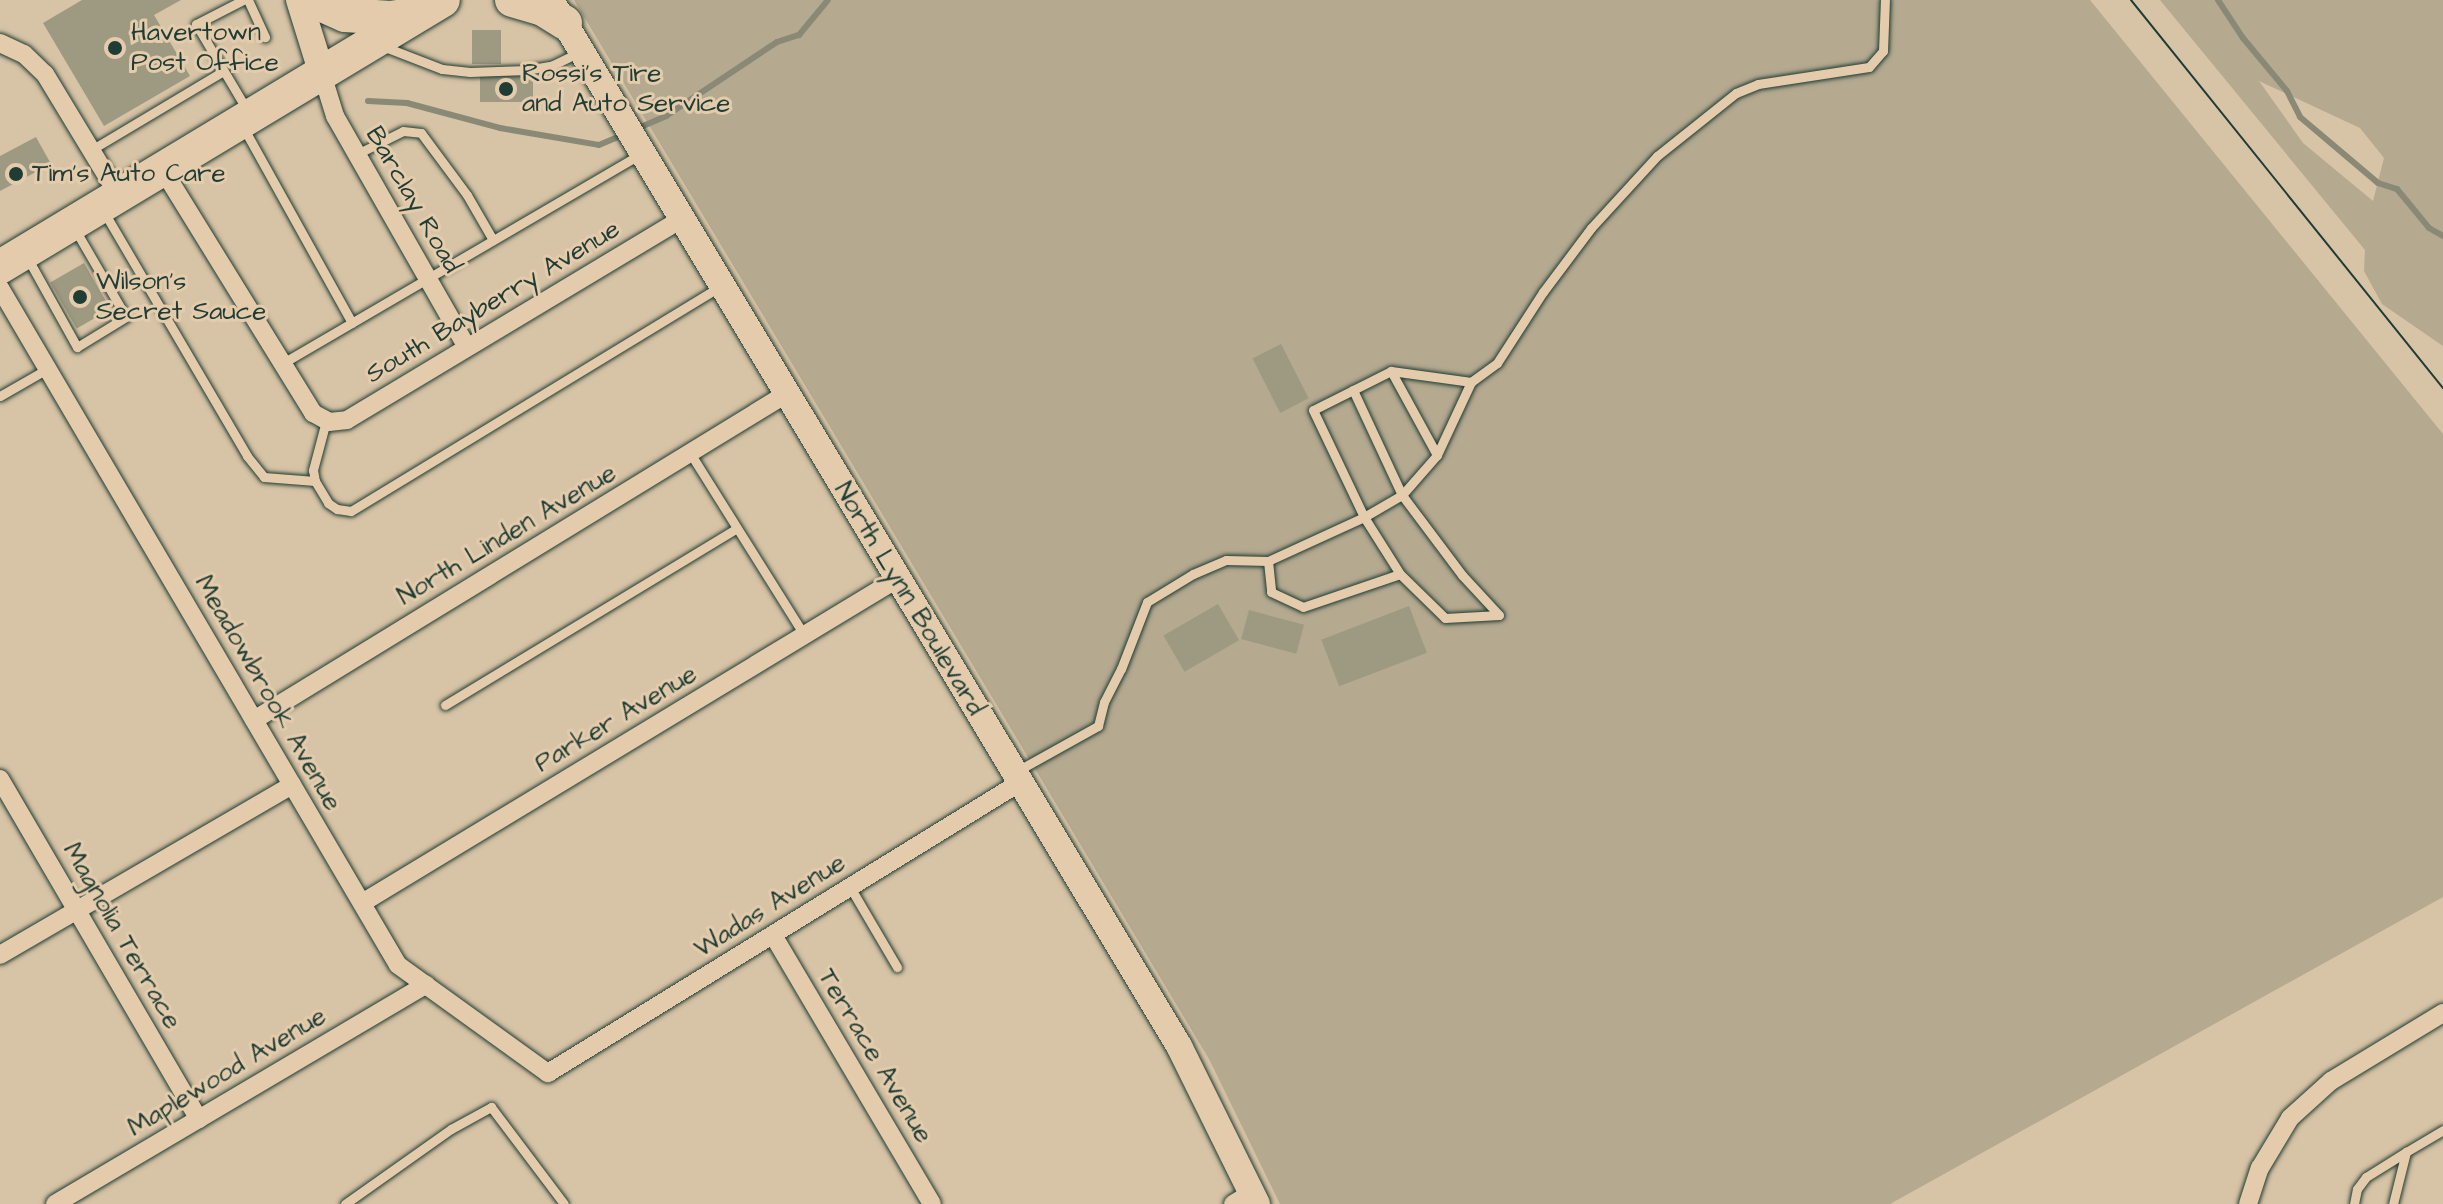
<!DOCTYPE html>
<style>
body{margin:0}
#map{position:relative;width:2443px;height:1204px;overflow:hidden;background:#d7c3a5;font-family:"Architects Daughter",sans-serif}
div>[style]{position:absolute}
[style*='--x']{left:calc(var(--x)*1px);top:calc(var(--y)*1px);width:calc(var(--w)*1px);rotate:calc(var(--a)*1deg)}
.green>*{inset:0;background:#b5a990}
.stream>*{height:6px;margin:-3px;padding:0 3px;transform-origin:3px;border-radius:3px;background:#898975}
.building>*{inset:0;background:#9e9981;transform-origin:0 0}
.roads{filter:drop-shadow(0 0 2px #1f3d34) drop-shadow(0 0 2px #1f3d34)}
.lane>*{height:9px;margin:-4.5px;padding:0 4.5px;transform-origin:4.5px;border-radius:4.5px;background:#e3cbac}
.street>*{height:18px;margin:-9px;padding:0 9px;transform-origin:9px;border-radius:9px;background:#e3cbac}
.secondary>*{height:26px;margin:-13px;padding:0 13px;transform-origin:13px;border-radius:13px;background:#e3cbac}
.highway>*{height:34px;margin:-17px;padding:0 17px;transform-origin:17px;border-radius:17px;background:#e3cbac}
.tram>*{height:2px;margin:-1px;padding:0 1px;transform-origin:1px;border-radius:1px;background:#1f3d34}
.dots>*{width:22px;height:22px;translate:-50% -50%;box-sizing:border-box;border:4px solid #e3cbac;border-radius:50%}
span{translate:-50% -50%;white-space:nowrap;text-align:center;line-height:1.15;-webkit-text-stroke:6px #e3cbac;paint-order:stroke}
.poi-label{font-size:26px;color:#1f3d34}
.left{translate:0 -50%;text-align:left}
.street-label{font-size:26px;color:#1f3d34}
</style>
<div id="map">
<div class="green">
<div style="clip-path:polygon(574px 0,2090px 0,2443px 434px,2443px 897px,1890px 1204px,1280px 1204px,1209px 1059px)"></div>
<div style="clip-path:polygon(evenodd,2160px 0,2443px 0,2443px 346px,2382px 304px,2364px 271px,2365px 250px,2160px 0,2259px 81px,2360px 128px,2384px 158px,2373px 201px,2303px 143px,2259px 81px)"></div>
</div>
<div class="stream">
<div style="--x:2218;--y:0;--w:45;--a:56.7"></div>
<div style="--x:2243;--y:38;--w:69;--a:50.3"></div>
<div style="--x:2287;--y:91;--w:29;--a:63"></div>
<div style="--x:2300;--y:117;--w:102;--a:40.2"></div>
<div style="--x:2378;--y:183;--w:20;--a:18"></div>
<div style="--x:2397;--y:189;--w:50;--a:50.6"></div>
<div style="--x:2429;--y:228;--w:16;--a:30"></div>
<div style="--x:368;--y:101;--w:39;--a:3"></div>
<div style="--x:407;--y:103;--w:96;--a:15"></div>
<div style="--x:500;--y:128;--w:100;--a:9.7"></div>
<div style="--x:599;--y:145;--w:25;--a:-23"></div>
<div style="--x:636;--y:129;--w:33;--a:-23"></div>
<div style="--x:666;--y:116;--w:133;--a:-33.7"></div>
<div style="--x:777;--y:42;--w:23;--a:-18"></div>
<div style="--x:799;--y:35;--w:45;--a:-50.4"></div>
</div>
<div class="building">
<div style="clip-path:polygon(82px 0,181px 0,154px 15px,190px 76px,104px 126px,43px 23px)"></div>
<div style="left:472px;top:30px;width:29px;height:34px"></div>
<div style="left:533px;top:76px;width:26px;height:53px;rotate:90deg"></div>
<div style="clip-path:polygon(36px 137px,51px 164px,0 191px,0 156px)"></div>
<div style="left:84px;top:263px;width:53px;height:39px;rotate:60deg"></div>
<div style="left:1281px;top:344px;width:61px;height:32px;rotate:63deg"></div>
<div style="left:1218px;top:604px;width:42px;height:63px;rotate:60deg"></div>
<div style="left:1409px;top:606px;width:50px;height:94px;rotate:69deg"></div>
<div style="left:1249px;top:610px;width:57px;height:30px;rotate:15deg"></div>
</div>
<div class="roads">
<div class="lane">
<div style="--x:243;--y:0;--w:53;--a:152.9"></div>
<div style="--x:196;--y:24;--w:100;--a:59.3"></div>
<div style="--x:248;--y:0;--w:41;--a:65.3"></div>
<div style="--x:385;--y:47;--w:61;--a:21.1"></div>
<div style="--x:442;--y:69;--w:28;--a:6"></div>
<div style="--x:470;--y:72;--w:56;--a:-2"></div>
<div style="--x:526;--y:70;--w:27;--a:-10"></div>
<div style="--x:553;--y:65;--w:28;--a:-26"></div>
<div style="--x:243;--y:127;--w:224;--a:60.9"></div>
<div style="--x:91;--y:150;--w:152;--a:-30.8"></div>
<div style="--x:357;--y:154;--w:51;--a:-26.6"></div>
<div style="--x:403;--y:131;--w:18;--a:6"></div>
<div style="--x:421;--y:133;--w:77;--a:53.4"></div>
<div style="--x:467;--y:195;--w:52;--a:60"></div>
<div style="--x:104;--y:212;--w:283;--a:59.6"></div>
<div style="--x:247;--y:456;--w:27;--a:51"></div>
<div style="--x:264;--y:477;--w:51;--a:4.5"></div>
<div style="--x:28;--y:259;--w:101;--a:60.9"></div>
<div style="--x:77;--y:347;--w:57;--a:-31.5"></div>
<div style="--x:126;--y:317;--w:99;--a:-120.2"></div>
<div style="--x:283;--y:363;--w:416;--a:-30.3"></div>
<div style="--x:1391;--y:371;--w:81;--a:7.8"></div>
<div style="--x:1471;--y:382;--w:81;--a:115"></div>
<div style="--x:1471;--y:382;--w:32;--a:-36"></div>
<div style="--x:1497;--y:363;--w:85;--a:-57.1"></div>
<div style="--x:1543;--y:292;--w:80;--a:-53.1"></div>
<div style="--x:1591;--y:228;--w:98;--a:-47.5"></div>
<div style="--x:1657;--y:156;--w:101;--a:-38.6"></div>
<div style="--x:1736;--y:93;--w:24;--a:-22"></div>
<div style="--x:1758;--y:84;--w:112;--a:-8.7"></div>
<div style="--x:1869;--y:67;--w:21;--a:-49"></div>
<div style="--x:1883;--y:51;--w:51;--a:-87.8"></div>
<div style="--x:0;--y:396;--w:54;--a:-29.9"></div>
<div style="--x:326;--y:421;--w:51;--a:104.9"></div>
<div style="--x:313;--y:470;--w:11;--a:80"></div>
<div style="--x:315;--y:481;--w:26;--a:59"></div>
<div style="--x:328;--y:503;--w:11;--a:34"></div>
<div style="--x:337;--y:509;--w:14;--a:8"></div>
<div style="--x:351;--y:511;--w:433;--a:-31.3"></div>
<div style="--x:690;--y:453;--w:215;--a:57.9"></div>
<div style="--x:1268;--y:561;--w:31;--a:84"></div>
<div style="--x:1271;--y:592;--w:35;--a:25"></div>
<div style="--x:1303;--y:607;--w:102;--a:-18.8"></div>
<div style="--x:445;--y:705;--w:341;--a:-31.2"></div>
<div style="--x:1017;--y:771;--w:93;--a:-29.1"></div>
<div style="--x:1098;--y:726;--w:25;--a:-76"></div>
<div style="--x:1104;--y:702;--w:37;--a:-63"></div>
<div style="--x:1121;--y:669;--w:72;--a:-68.8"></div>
<div style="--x:1147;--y:602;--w:54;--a:-31.3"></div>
<div style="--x:1193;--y:574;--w:36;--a:-23"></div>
<div style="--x:1226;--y:560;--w:42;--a:1.4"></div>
<div style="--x:1268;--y:561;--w:106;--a:-24.6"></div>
<div style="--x:1364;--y:517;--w:44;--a:-30.1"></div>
<div style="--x:1402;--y:495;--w:53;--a:-48.8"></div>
<div style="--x:1437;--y:455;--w:96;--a:-118.7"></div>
<div style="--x:1391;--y:371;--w:87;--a:153.4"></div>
<div style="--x:1313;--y:410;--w:119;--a:64.5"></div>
<div style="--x:1364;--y:517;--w:67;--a:57.7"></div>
<div style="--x:1400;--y:574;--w:63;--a:44.4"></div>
<div style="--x:1445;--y:618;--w:54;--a:-3.2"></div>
<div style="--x:1499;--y:615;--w:54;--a:-132.8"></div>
<div style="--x:1462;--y:575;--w:100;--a:-126.9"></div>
<div style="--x:1402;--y:495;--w:116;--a:-115"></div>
<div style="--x:850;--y:887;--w:93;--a:59.6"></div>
<div style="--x:345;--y:1204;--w:130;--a:-35.3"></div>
<div style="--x:451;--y:1129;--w:46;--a:-28.8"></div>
<div style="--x:491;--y:1107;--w:121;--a:53"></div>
<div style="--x:2354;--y:1204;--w:15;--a:-79"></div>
<div style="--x:2357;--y:1189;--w:15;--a:-53"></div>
<div style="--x:2366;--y:1177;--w:47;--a:-32"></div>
<div style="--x:2393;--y:1204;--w:54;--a:-76"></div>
<div style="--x:2406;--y:1152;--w:43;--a:-30.7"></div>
</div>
<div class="street">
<div style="--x:0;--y:43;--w:26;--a:25"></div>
<div style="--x:24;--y:54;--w:29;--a:44"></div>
<div style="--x:45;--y:74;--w:143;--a:58.8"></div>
<div style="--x:322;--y:74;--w:44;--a:72.8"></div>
<div style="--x:335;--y:116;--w:266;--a:60.3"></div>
<div style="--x:163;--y:170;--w:286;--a:58.3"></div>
<div style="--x:313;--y:413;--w:18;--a:29"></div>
<div style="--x:329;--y:422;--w:18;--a:-6"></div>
<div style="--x:347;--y:420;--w:390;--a:-31"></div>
<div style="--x:0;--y:288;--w:785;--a:59.55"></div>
<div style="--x:398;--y:965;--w:185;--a:35.8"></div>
<div style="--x:548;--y:1073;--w:553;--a:-31.62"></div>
<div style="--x:254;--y:720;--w:624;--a:-31.5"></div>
<div style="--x:0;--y:779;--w:394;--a:59.7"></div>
<div style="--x:362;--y:903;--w:625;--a:-31.2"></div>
<div style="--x:773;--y:935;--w:312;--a:59.4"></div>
<div style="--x:0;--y:955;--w:338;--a:-30.2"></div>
<div style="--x:55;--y:1204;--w:431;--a:-30.6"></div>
<div style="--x:1233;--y:1204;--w:21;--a:-31"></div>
<div style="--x:2248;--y:1204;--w:38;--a:-72"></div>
<div style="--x:2260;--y:1168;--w:58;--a:-59"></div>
<div style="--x:2290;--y:1118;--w:55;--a:-42.1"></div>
<div style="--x:2331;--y:1081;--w:131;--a:-31.3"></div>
</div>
<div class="secondary">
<div style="--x:299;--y:0;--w:77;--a:72.7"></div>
<div style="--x:555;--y:7;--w:1212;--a:59.01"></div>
<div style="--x:1179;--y:1046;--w:176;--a:63.7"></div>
</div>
<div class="highway">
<div style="--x:311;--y:0;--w:37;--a:24"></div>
<div style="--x:345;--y:15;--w:45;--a:3.8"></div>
<div style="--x:390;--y:18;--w:22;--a:-8"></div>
<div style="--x:512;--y:0;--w:32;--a:16"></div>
<div style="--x:543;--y:9;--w:26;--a:32"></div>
<div style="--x:0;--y:267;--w:517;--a:-31.08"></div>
</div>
</div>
<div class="tram">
<div style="--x:2131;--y:0;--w:498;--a:51.2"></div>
</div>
<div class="dots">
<div style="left:115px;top:48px;background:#1f3d34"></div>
<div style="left:506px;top:89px;background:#1f3d34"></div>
<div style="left:16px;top:174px;background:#1f3d34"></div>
<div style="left:80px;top:297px;background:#1f3d34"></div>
</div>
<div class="poi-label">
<span class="left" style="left:131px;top:48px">Havertown<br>Post Office</span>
<span class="left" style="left:522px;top:89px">Rossi's Tire<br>and Auto Service</span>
<span class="left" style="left:32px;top:174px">Tim's Auto Care</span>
<span class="left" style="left:96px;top:297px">Wilson's<br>Secret Sauce</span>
</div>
<div class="street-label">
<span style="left:413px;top:200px;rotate:60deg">Barclay Road</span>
<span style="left:493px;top:302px;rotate:-31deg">South Bayberry Avenue</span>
<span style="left:507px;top:535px;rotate:-31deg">North Linden Avenue</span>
<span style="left:909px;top:599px;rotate:59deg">North Lynn Boulevard</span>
<span style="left:268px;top:693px;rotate:60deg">Meadowbrook Avenue</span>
<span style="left:616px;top:719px;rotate:-31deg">Parker Avenue</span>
<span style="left:770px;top:906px;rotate:-32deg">Wadas Avenue</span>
<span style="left:122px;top:936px;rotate:60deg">Magnolia Terrace</span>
<span style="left:875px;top:1056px;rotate:59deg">Terrace Avenue</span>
<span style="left:227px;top:1072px;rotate:-31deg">Maplewood Avenue</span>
</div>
</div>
